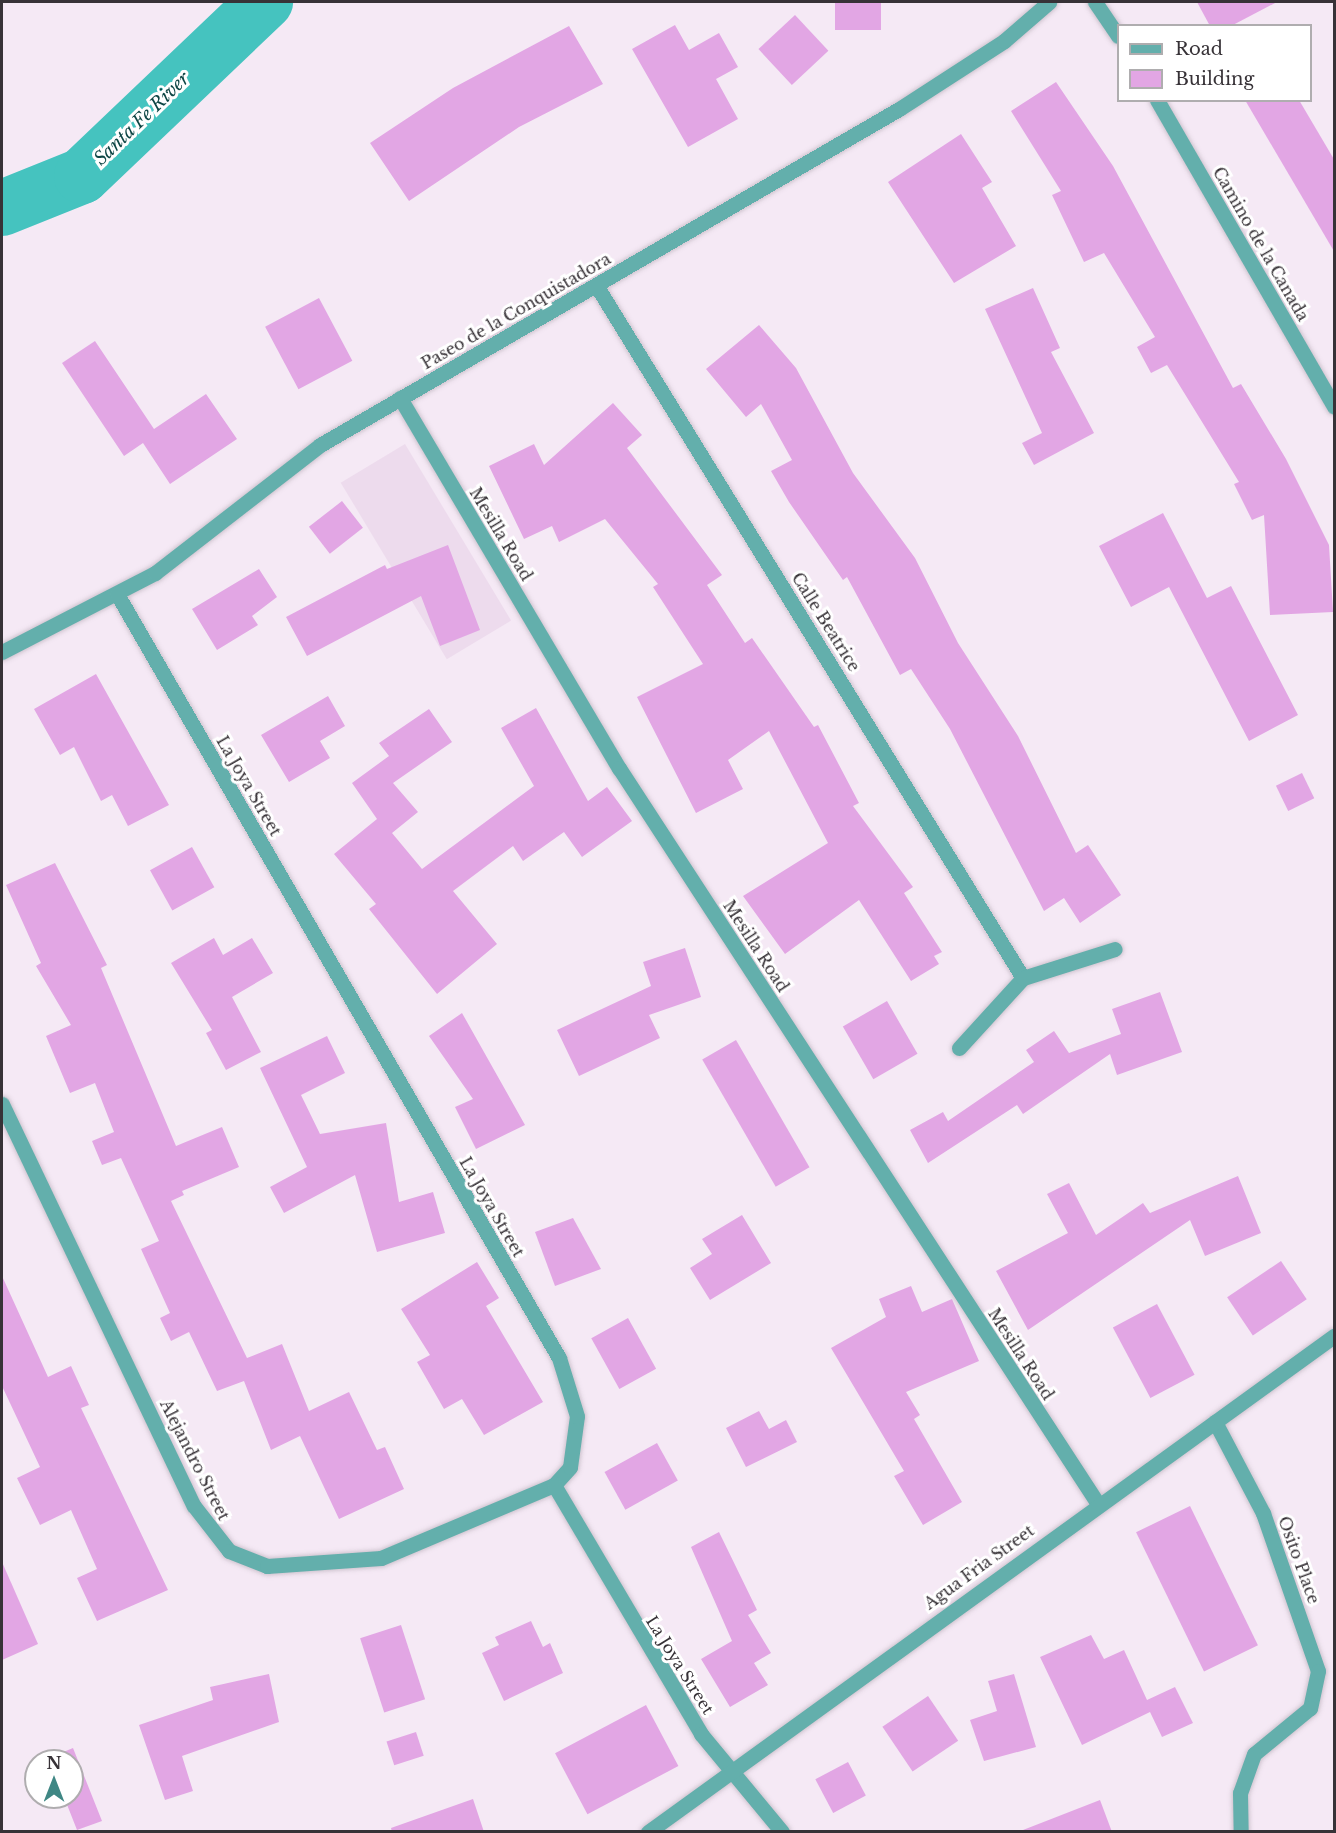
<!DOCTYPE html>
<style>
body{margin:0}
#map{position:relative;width:1336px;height:1833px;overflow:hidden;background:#f5e9f5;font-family:"Libre Baskerville",serif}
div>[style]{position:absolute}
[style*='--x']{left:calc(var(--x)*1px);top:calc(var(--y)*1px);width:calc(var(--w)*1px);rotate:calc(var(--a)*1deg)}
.built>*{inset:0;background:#eddbed;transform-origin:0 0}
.river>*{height:56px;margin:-28px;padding:0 28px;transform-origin:28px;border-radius:28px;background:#45c3bf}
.building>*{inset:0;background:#e2a6e4;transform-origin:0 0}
.roads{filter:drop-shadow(0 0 2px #cfc4cf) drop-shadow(0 0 2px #cfc4cf)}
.minor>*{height:15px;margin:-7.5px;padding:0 7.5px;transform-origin:7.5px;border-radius:7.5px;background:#63afac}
span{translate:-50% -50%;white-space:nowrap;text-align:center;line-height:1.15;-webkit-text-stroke:6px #fff;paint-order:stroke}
.street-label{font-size:16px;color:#373237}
.water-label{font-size:18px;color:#0e4645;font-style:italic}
.frame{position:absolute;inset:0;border:3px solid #373237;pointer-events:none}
.legend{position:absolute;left:1117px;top:24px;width:195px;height:78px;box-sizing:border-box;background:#fff;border:2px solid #afadaf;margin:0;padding:8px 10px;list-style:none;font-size:18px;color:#373237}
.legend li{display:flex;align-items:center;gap:12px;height:30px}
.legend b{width:30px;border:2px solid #afadaf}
.north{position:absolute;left:24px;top:1749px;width:60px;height:60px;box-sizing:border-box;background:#fff;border:2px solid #afadaf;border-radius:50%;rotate:0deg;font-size:16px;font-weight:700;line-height:24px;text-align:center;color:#373237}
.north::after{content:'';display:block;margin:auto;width:21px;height:27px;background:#3f8784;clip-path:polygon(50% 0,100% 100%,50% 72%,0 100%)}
</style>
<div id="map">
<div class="built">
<div style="left:405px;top:444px;width:206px;height:75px;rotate:59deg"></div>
</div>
<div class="river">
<div style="--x:2;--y:208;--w:86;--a:-21.8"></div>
<div style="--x:82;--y:176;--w:253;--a:-43.6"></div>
</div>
<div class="building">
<div style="left:835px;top:2px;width:46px;height:28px"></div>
<div style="clip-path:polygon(1197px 2px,1277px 2px,1231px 26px,1210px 26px)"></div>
<div style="left:795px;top:15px;width:49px;height:50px;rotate:47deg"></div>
<div style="clip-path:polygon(675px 25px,689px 50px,719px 33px,738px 67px,716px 79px,738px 119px,688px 147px,632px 49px)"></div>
<div style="clip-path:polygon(569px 26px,603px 84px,519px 127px,409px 201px,370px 143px,453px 88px)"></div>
<div style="clip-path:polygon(1056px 82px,1113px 166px,1233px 388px,1241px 384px,1286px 459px,1329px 545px,1333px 612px,1270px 615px,1264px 515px,1252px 520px,1234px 484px,1239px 482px,1167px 365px,1151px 373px,1137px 347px,1155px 337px,1104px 253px,1084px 262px,1052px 195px,1061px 191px,1011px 111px)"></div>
<div style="clip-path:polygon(1245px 100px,1299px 100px,1335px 161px,1335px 253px)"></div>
<div style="clip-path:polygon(961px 134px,992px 182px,982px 188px,1016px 246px,954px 283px,888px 182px)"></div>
<div style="clip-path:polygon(1033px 288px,1060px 348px,1051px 352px,1094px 433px,1034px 465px,1022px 443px,1042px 433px,985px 309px)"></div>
<div style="left:319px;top:298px;width:71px;height:61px;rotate:62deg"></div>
<div style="clip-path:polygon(759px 325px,796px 368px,853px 473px,915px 558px,958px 643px,1018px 736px,1076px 853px,1088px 845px,1121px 895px,1080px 923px,1064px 898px,1044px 911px,950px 729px,911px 669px,900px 675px,847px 577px,843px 580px,789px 502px,771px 471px,792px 460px,761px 404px,746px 417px,706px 369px)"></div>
<div style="clip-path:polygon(95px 341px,154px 429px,206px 394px,237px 439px,170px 484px,143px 443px,124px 456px,62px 363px)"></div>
<div style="clip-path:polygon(613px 403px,642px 435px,627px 448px,722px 575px,707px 585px,745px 643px,752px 638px,814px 727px,818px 725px,859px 803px,853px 806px,913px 887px,904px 893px,942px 952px,934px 956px,939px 964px,911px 981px,859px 900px,785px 954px,743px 896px,828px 843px,769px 731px,728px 760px,743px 789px,696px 813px,637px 697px,703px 664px,653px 587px,658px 584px,605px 519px,559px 542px,552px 526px,524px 539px,489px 466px,534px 444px,544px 465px)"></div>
<div style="left:342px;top:501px;width:34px;height:42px;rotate:52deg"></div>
<div style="clip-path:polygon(1163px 513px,1207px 598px,1231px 586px,1298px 715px,1249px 741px,1169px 587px,1131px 607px,1099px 546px)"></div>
<div style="clip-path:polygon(448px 545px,480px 630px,440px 646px,421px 596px,307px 656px,286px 617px,385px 565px,387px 569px)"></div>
<div style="clip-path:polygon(259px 569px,277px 597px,252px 616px,258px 625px,217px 650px,192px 609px)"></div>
<div style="clip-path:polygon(96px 674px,169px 805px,128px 826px,112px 795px,101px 801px,74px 747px,60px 755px,34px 709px)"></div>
<div style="clip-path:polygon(328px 696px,345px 726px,320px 741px,330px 758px,289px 782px,261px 735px)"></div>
<div style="clip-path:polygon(536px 708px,588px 801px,607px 787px,632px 821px,582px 857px,564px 832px,523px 861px,513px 846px,453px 891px,497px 944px,437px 994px,369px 909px,376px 904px,334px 854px,377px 819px,352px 783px,389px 756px,379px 743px,429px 709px,452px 742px,393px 783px,418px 812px,392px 833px,422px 869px,534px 786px,501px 728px)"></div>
<div style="left:1302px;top:773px;width:28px;height:29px;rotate:64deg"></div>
<div style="left:192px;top:847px;width:46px;height:48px;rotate:61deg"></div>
<div style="clip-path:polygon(55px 863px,107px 965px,101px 968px,176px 1146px,222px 1127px,239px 1167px,182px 1191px,184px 1195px,171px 1201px,247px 1358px,282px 1344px,309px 1411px,349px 1392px,377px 1450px,385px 1447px,404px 1489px,339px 1519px,300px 1436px,271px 1450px,244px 1381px,217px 1391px,189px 1332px,171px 1341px,160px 1318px,170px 1313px,141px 1249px,159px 1241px,121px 1158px,102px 1165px,92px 1141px,114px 1132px,95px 1083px,70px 1093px,46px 1036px,71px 1025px,36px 966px,41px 963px,6px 885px)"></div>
<div style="clip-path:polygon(214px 938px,223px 955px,252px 938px,273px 973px,232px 997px,261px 1052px,226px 1070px,206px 1033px,212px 1030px,171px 963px)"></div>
<div style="clip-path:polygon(685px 948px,701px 997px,649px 1015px,660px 1038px,579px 1076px,557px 1030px,651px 986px,643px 962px)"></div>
<div style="clip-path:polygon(1160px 992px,1182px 1052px,1117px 1075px,1110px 1054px,1023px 1114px,1017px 1105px,928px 1163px,910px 1130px,943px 1112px,948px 1121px,1034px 1062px,1026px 1050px,1054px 1031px,1069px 1053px,1121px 1034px,1112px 1009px)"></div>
<div style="left:887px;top:1001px;width:61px;height:51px;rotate:60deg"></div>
<div style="clip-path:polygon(462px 1013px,525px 1125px,476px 1149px,455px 1107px,473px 1099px,429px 1036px)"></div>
<div style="clip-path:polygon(327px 1036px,345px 1073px,301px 1095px,320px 1134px,386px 1123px,399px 1202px,433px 1192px,445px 1233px,377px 1252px,355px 1175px,284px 1213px,270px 1187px,307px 1167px,260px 1068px)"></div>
<div style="left:736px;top:1040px;width:147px;height:39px;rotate:60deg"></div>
<div style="clip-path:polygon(1238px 1176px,1261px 1233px,1205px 1256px,1190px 1220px,1028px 1330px,996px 1271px,1068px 1233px,1047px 1194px,1069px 1183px,1096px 1235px,1143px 1203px,1150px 1213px)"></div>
<div style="clip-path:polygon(742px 1215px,771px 1263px,710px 1300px,690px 1268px,712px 1254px,702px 1239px)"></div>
<div style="clip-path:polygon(573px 1218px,601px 1269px,555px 1286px,535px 1232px)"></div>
<div style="left:1281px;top:1261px;width:46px;height:65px;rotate:56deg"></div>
<div style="clip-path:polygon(477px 1262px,499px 1298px,486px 1306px,543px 1402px,484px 1435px,462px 1399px,444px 1409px,417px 1362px,430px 1355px,401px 1309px)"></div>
<div style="clip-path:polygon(2px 1276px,48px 1377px,71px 1366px,89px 1405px,81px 1408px,168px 1590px,97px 1621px,77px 1578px,97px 1569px,71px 1510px,40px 1525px,17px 1478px,40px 1467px,2px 1386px)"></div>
<div style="clip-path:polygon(911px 1286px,922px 1312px,952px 1299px,979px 1361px,906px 1392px,920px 1415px,914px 1419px,962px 1502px,923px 1525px,894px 1476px,904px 1471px,831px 1348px,886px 1317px,879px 1299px)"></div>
<div style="left:1157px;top:1304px;width:80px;height:50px;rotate:62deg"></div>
<div style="left:628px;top:1318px;width:58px;height:42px;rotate:61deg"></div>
<div style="clip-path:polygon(759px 1411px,769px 1429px,786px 1420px,797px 1442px,746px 1467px,726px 1428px)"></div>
<div style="left:657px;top:1443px;width:43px;height:60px;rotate:61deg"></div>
<div style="left:1190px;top:1506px;width:155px;height:60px;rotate:64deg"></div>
<div style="clip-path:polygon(719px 1532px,757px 1610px,748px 1615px,771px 1653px,754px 1663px,768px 1685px,730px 1707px,701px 1659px,732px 1641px,691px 1547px)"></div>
<div style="clip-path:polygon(2px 1562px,38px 1644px,2px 1660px)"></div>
<div style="clip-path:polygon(531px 1621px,543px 1647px,550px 1643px,563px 1673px,504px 1701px,482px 1653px,499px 1645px,495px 1637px)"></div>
<div style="left:401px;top:1625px;width:78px;height:43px;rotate:72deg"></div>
<div style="clip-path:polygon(1091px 1635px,1104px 1659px,1124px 1650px,1147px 1700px,1175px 1687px,1193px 1723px,1162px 1737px,1150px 1712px,1082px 1745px,1040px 1657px)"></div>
<div style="clip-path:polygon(269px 1674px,279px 1722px,182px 1756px,193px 1791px,165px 1800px,139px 1725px,213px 1700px,210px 1687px)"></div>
<div style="clip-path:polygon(1014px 1674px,1036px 1747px,984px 1761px,970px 1720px,997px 1711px,988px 1681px)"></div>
<div style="left:928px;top:1696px;width:54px;height:55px;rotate:56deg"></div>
<div style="left:646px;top:1705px;width:69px;height:103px;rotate:62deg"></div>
<div style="left:416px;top:1732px;width:25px;height:31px;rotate:72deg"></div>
<div style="clip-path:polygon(73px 1748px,102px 1821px,77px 1830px,64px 1797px,72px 1797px,72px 1761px,49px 1758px)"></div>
<div style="left:848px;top:1762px;width:38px;height:37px;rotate:62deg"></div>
<div style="clip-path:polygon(473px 1799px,484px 1832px,392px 1832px,391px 1828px)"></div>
<div style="clip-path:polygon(1100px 1800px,1112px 1832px,1024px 1832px,1023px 1830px)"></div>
</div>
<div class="roads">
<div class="minor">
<div style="--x:1095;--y:2;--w:41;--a:55.9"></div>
<div style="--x:1157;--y:100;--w:354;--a:60"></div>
<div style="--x:596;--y:285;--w:814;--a:58.36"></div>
<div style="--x:400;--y:398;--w:430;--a:59.4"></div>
<div style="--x:619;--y:768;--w:878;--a:56.94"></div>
<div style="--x:2;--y:652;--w:172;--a:-27.3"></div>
<div style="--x:155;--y:573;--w:209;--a:-37.8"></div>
<div style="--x:320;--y:445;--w:669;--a:-30.13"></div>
<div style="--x:899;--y:109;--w:125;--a:-32.9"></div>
<div style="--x:1004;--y:41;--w:60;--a:-40.9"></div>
<div style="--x:959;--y:1048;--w:95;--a:-47.6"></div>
<div style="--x:1023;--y:978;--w:96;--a:-17.5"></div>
<div style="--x:2;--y:1104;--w:445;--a:64.5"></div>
<div style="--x:194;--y:1506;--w:57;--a:52.1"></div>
<div style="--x:229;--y:1551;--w:41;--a:21.5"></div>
<div style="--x:267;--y:1566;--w:114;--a:-4"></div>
<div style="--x:381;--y:1558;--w:188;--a:-22.9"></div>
<div style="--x:554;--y:1485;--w:24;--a:-48"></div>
<div style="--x:570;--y:1467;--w:51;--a:-82.2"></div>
<div style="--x:577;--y:1416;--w:61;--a:-107.2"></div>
<div style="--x:559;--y:1358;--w:883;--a:-120.05"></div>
<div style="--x:1215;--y:1422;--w:103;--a:62.2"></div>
<div style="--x:1263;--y:1513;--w:167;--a:70.8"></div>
<div style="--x:1318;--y:1671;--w:38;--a:102"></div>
<div style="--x:1310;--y:1708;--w:72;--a:140.6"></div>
<div style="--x:1254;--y:1754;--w:41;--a:109.7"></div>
<div style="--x:1240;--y:1793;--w:39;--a:89"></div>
<div style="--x:554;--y:1485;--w:289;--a:59.4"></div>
<div style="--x:701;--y:1734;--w:127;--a:50.4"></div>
<div style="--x:648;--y:1832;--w:847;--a:-35.87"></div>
</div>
</div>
<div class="street-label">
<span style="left:1261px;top:244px;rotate:60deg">Camino de la Canada</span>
<span style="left:516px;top:311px;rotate:-30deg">Paseo de la Conquistadora</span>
<span style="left:501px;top:534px;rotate:59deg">Mesilla Road</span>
<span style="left:826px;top:622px;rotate:58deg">Calle Beatrice</span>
<span style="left:249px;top:786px;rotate:60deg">La Joya Street</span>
<span style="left:756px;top:946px;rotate:57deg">Mesilla Road</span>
<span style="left:492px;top:1207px;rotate:60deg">La Joya Street</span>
<span style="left:1021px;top:1354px;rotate:57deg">Mesilla Road</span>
<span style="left:195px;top:1460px;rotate:63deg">Alejandro Street</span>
<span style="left:1299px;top:1560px;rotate:70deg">Osito Place</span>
<span style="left:979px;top:1567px;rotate:-36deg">Agua Fria Street</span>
<span style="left:680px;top:1665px;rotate:58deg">La Joya Street</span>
</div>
<div class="water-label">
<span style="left:142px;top:119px;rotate:-44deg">Santa Fe River</span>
</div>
<div class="frame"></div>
<ul class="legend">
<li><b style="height:8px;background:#63afac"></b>Road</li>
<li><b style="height:16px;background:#e2a6e4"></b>Building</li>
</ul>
<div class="north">N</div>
</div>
